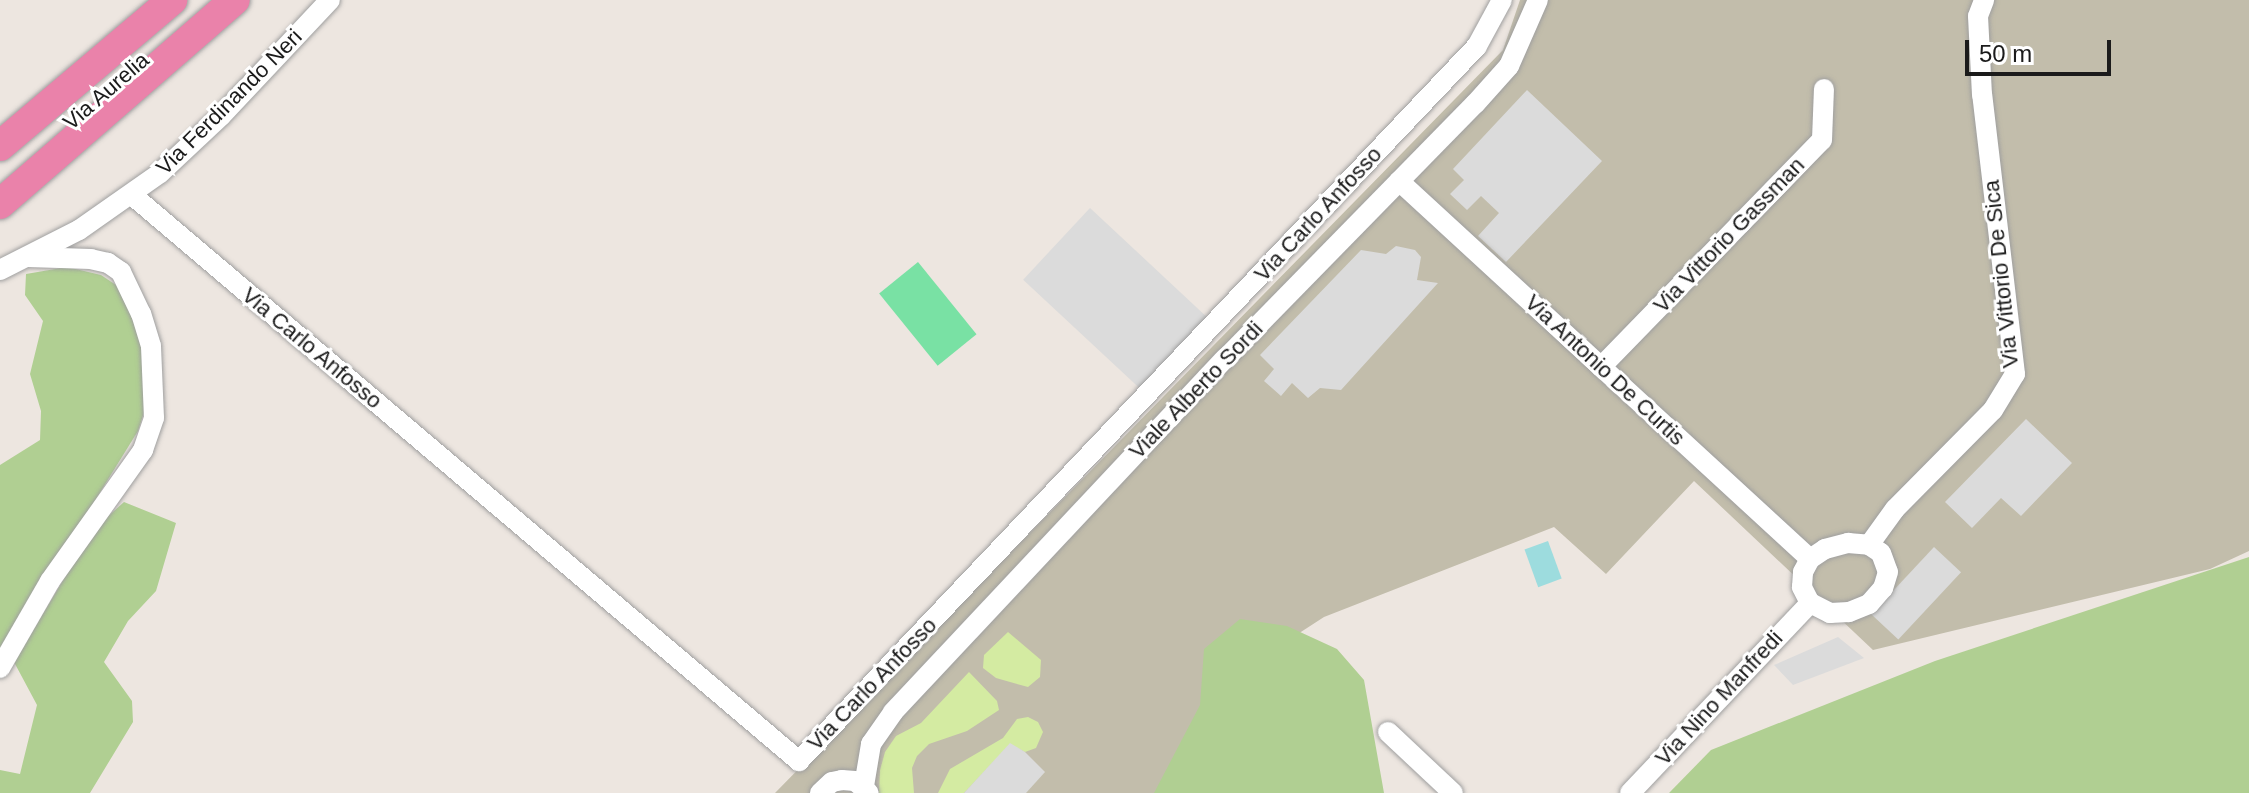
<!DOCTYPE html>
<style>
body{margin:0}
#map{position:relative;width:2249px;height:793px;overflow:hidden;background:#ede6e0;font-family:Arial,sans-serif}
div>[style]{position:absolute}
[style*='--x']{left:calc(var(--x)*1px);top:calc(var(--y)*1px);width:calc(var(--w)*1px);rotate:calc(var(--a)*1deg)}
.construction>*{inset:0;background:#c2bdab}
.grass>*{inset:0;background:#d4eba2}
.forest>*{inset:0;background:#b0cf92}
.pitch>*{inset:0;background:#79e1a4;transform-origin:0 0}
.parking>*{inset:0;background:#dbdbdb;transform-origin:0 0}
.water>*{inset:0;background:#9ddcde;transform-origin:0 0}
.roads{filter:drop-shadow(0 0 2px #9f9f9f) drop-shadow(0 0 2px #9f9f9f)}
.minor>*{height:20px;margin:-10px;padding:0 10px;transform-origin:10px;border-radius:10px;background:#fff}
.highway>*{height:30px;margin:-15px;padding:0 15px;transform-origin:15px;border-radius:15px;background:#ea82aa}
span{translate:-50% -50%;white-space:nowrap;text-align:center;line-height:1.15;-webkit-text-stroke:6px #fff;paint-order:stroke}
.street-label{font-size:22px;color:#1b1b1b}
.scale{position:absolute;left:1965px;top:40px;width:146px;height:36px;box-sizing:border-box;border:4px solid #1b1b1b;border-top:0;padding-left:10px;font-size:24px;line-height:28px;white-space:nowrap;color:#1b1b1b;-webkit-text-stroke:6px #fff;paint-order:stroke}
</style>
<div id="map">
<div class="construction">
<div style="clip-path:polygon(1520px 0,2249px 0,2249px 551px,2210px 569px,1873px 650px,1694px 481px,1606px 574px,1554px 527px,1324px 617px,1224px 682px,1156px 793px,775px 793px,1503px 50px)"></div>
</div>
<div class="grass">
<div style="clip-path:polygon(1008px 632px,1041px 660px,1040px 677px,1028px 687px,996px 678px,983px 668px,984px 655px)"></div>
<div style="clip-path:polygon(969px 672px,997px 701px,999px 710px,967px 731px,929px 744px,917px 756px,912px 768px,914px 793px,879px 793px,880px 770px,885px 752px,896px 736px,921px 723px)"></div>
<div style="clip-path:polygon(1028px 717px,1038px 722px,1043px 732px,1036px 748px,1025px 752px,1010px 744px,964px 793px,938px 793px,950px 769px,1003px 738px,1017px 719px)"></div>
</div>
<div class="forest">
<div style="clip-path:polygon(67px 267px,101px 275px,125px 291px,144px 339px,146px 406px,138px 431px,0 654px,0 465px,40px 440px,41px 411px,30px 374px,43px 321px,25px 295px,26px 274px)"></div>
<div style="clip-path:polygon(124px 502px,176px 523px,156px 591px,128px 621px,104px 662px,132px 701px,133px 722px,90px 793px,0 793px,0 770px,20px 774px,37px 705px,14px 662px,94px 529px)"></div>
<div style="clip-path:polygon(2249px 557px,2249px 793px,1669px 793px,1711px 750px,1935px 661px)"></div>
<div style="clip-path:polygon(1240px 619px,1287px 626px,1337px 649px,1364px 680px,1384px 793px,1154px 793px,1200px 705px,1204px 649px)"></div>
</div>
<div class="pitch">
<div style="left:918px;top:262px;width:93px;height:50px;rotate:51deg"></div>
</div>
<div class="parking">
<div style="clip-path:polygon(1527px 90px,1602px 161px,1506px 262px,1478px 236px,1499px 213px,1481px 196px,1467px 210px,1450px 194px,1464px 180px,1453px 169px)"></div>
<div style="left:1090px;top:208px;width:167px;height:98px;rotate:43deg"></div>
<div style="clip-path:polygon(1396px 246px,1415px 250px,1421px 257px,1417px 280px,1438px 283px,1341px 390px,1320px 388px,1308px 398px,1292px 383px,1281px 396px,1264px 381px,1274px 369px,1260px 355px,1361px 250px,1386px 254px)"></div>
<div style="clip-path:polygon(2026px 419px,2072px 463px,2021px 516px,2001px 498px,1972px 528px,1945px 502px)"></div>
<div style="left:1934px;top:547px;width:37px;height:92px;rotate:43deg"></div>
<div style="clip-path:polygon(1838px 637px,1864px 658px,1793px 685px,1774px 665px)"></div>
<div style="clip-path:polygon(1010px 743px,1025px 752px,1045px 772px,1026px 793px,964px 793px)"></div>
</div>
<div class="water">
<div style="left:1548px;top:541px;width:40px;height:25px;rotate:70deg"></div>
</div>
<div class="roads">
<div class="minor">
<div style="--x:1399;--y:181;--w:558;--a:42.6"></div>
<div style="--x:132;--y:195;--w:875;--a:40.32"></div>
<div style="--x:799;--y:761;--w:985;--a:-46.52"></div>
<div style="--x:1477;--y:46;--w:52;--a:-61.5"></div>
<div style="--x:0;--y:270;--w:89;--a:-26.9"></div>
<div style="--x:79;--y:230;--w:99;--a:-35.1"></div>
<div style="--x:160;--y:173;--w:83;--a:-43.1"></div>
<div style="--x:221;--y:116;--w:159;--a:-46.8"></div>
<div style="--x:1601;--y:367;--w:317;--a:-45.8"></div>
<div style="--x:1822;--y:140;--w:51;--a:-87.8"></div>
<div style="--x:1848;--y:543;--w:21;--a:5"></div>
<div style="--x:1869;--y:545;--w:14;--a:34"></div>
<div style="--x:1881;--y:553;--w:20;--a:70"></div>
<div style="--x:1888;--y:572;--w:17;--a:107"></div>
<div style="--x:1883;--y:588;--w:21;--a:131"></div>
<div style="--x:1869;--y:604;--w:22;--a:158"></div>
<div style="--x:1849;--y:612;--w:19;--a:177"></div>
<div style="--x:1830;--y:613;--w:22;--a:-153"></div>
<div style="--x:1810;--y:603;--w:18;--a:-117"></div>
<div style="--x:1802;--y:587;--w:15;--a:-86"></div>
<div style="--x:1803;--y:572;--w:15;--a:-62"></div>
<div style="--x:1810;--y:559;--w:18;--a:-34"></div>
<div style="--x:1825;--y:549;--w:24;--a:-15"></div>
<div style="--x:1869;--y:545;--w:44;--a:-54.2"></div>
<div style="--x:1895;--y:509;--w:139;--a:-45.3"></div>
<div style="--x:1993;--y:410;--w:42;--a:-58.6"></div>
<div style="--x:2015;--y:374;--w:281;--a:-96.7"></div>
<div style="--x:1982;--y:95;--w:79;--a:-92.9"></div>
<div style="--x:1978;--y:16;--w:17;--a:-69"></div>
<div style="--x:0;--y:668;--w:100;--a:-60.1"></div>
<div style="--x:50;--y:581;--w:161;--a:-54.6"></div>
<div style="--x:143;--y:450;--w:34;--a:-71"></div>
<div style="--x:154;--y:418;--w:72;--a:-92.4"></div>
<div style="--x:151;--y:346;--w:34;--a:-107"></div>
<div style="--x:141;--y:314;--w:47;--a:-115.5"></div>
<div style="--x:121;--y:272;--w:16;--a:-145"></div>
<div style="--x:108;--y:263;--w:17;--a:-167"></div>
<div style="--x:91;--y:259;--w:63;--a:-178.2"></div>
<div style="--x:1388;--y:732;--w:89;--a:43.2"></div>
<div style="--x:864;--y:786;--w:43;--a:-80.5"></div>
<div style="--x:871;--y:744;--w:39;--a:-55"></div>
<div style="--x:893;--y:712;--w:485;--a:-46.8"></div>
<div style="--x:1225;--y:359;--w:357;--a:-45.6"></div>
<div style="--x:1475;--y:104;--w:51;--a:-48.2"></div>
<div style="--x:1509;--y:66;--w:72;--a:-66.3"></div>
<div style="--x:820;--y:793;--w:16;--a:-43"></div>
<div style="--x:832;--y:782;--w:10;--a:-11"></div>
<div style="--x:842;--y:780;--w:13;--a:4"></div>
<div style="--x:855;--y:781;--w:18;--a:41"></div>
<div style="--x:1630;--y:793;--w:262;--a:-46.5"></div>
</div>
<div class="highway">
<div style="--x:0;--y:146;--w:226;--a:-40.3"></div>
<div style="--x:0;--y:204;--w:311;--a:-41"></div>
</div>
</div>
<div class="street-label">
<span style="left:106px;top:91px;rotate:-41deg">Via Aurelia</span>
<span style="left:229px;top:102px;rotate:-45deg">Via Ferdinando Neri</span>
<span style="left:1318px;top:214px;rotate:-47deg">Via Carlo Anfosso</span>
<span style="left:1729px;top:235px;rotate:-46deg">Via Vittorio Gassman</span>
<span style="left:2001px;top:274px;rotate:-96deg">Via Vittorio De Sica</span>
<span style="left:312px;top:348px;rotate:40deg">Via Carlo Anfosso</span>
<span style="left:1605px;top:370px;rotate:43deg">Via Antonio De Curtis</span>
<span style="left:1196px;top:390px;rotate:-46deg">Viale Alberto Sordi</span>
<span style="left:872px;top:684px;rotate:-46deg">Via Carlo Anfosso</span>
<span style="left:1719px;top:698px;rotate:-47deg">Via Nino Manfredi</span>
</div>
<div class="scale">50 m</div>
</div>
